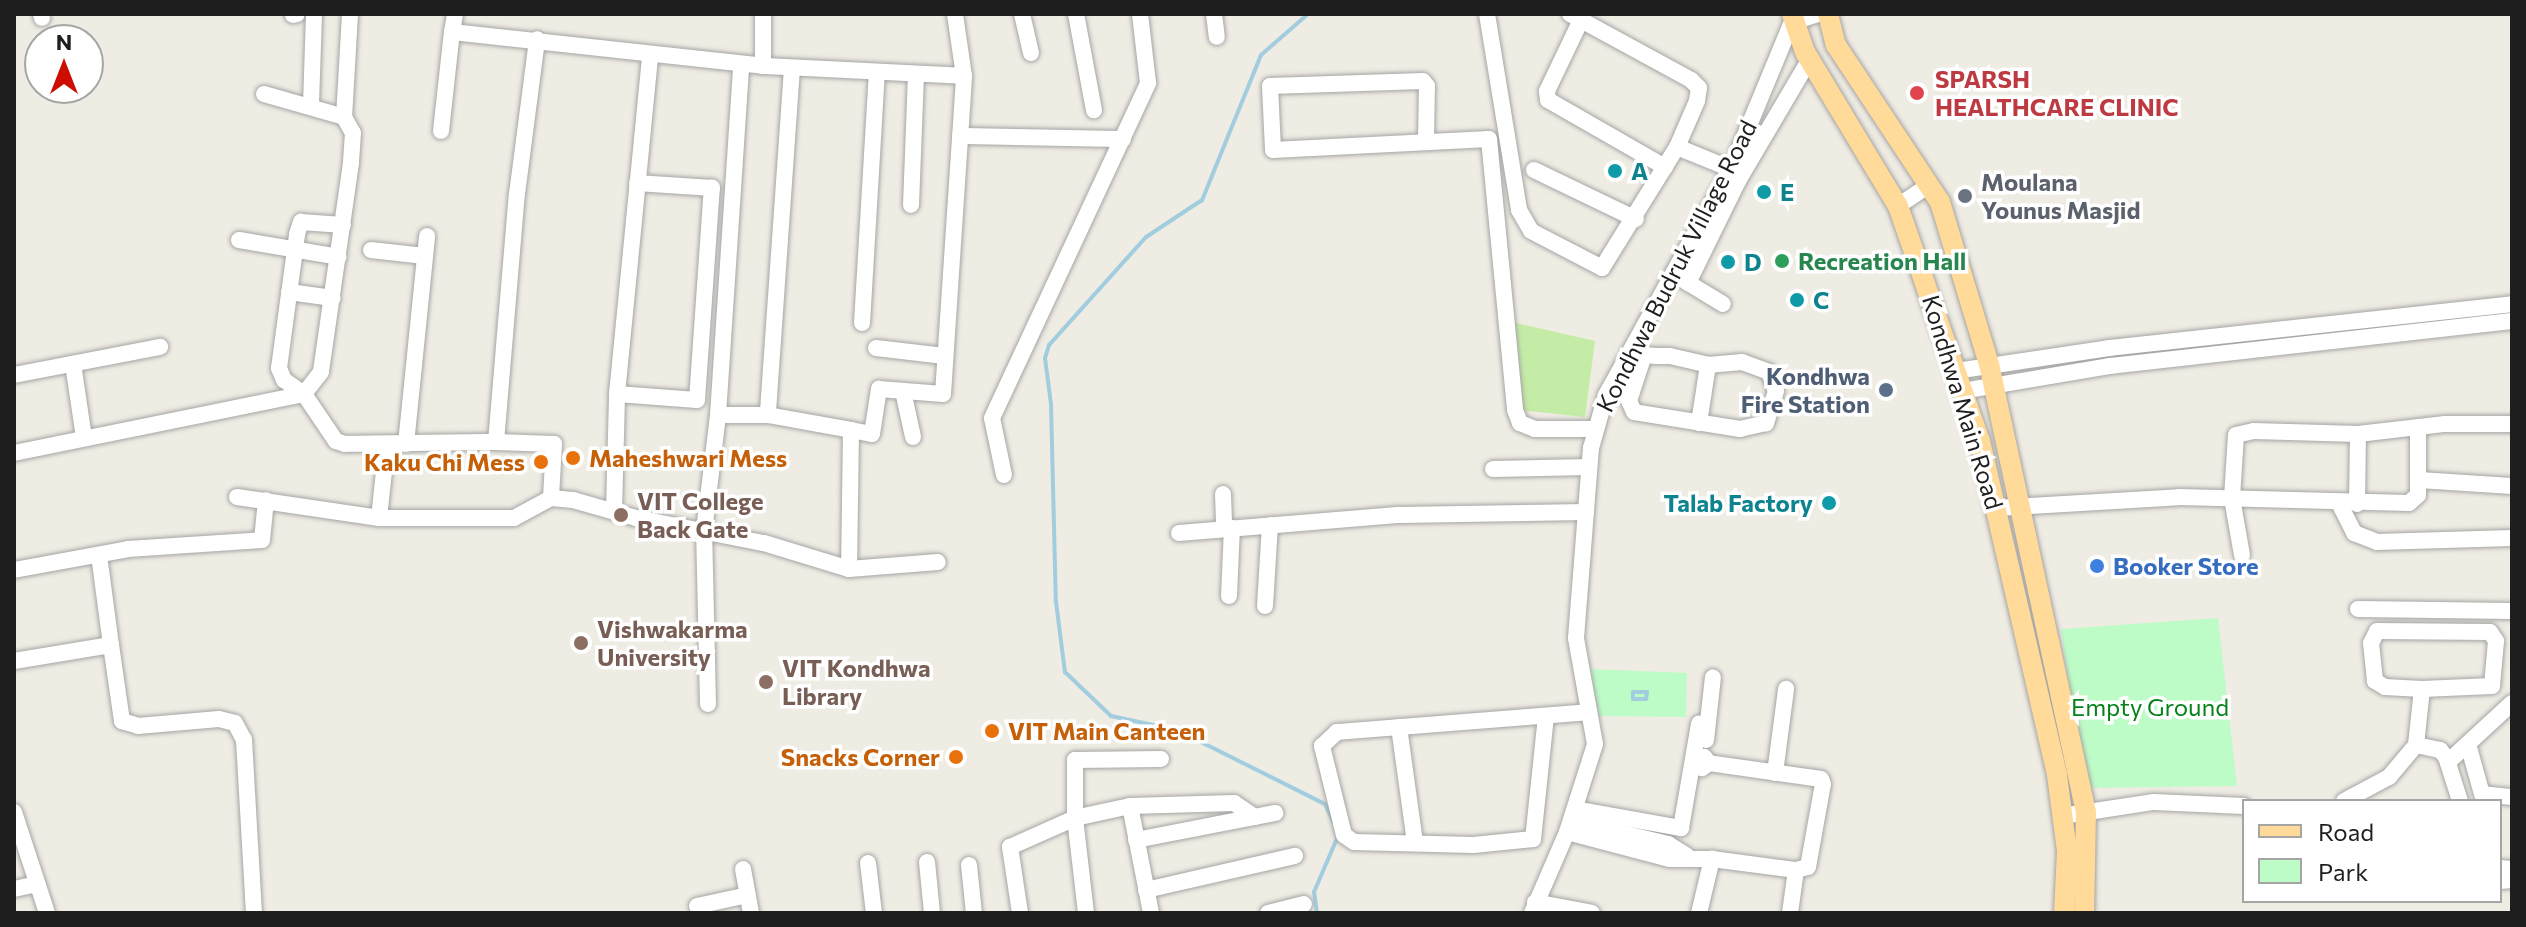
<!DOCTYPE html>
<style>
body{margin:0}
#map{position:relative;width:2526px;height:927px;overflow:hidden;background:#efece3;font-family:Commissioner,sans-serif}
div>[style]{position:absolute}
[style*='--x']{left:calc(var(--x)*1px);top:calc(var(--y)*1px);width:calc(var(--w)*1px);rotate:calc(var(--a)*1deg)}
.grass>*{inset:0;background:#c4eca6}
.park>*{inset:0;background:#befcc7}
.stream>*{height:4px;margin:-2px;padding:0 2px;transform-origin:2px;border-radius:2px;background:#a1cddf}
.roads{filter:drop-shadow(0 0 2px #a5a5a5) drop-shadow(0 0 2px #a5a5a5)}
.minor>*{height:16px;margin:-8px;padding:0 8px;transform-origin:8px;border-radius:8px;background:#fff}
.major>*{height:20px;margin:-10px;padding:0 10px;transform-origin:10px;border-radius:10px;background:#ffda99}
.dots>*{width:22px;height:22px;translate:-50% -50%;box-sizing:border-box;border:4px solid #fff;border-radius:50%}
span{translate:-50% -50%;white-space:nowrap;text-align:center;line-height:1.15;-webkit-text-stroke:7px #fff;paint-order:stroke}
.health-label{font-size:24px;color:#be3a42;font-weight:700}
.left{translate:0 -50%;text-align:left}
.culture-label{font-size:24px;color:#0d838f;font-weight:700}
.right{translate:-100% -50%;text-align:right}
.worship-label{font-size:24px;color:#5b616d;font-weight:700}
.leisure-label{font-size:24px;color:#27864d;font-weight:700}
.street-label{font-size:24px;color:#1e1e1e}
.service-label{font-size:24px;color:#4e5e75;font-weight:700}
.food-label{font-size:24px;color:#c56008;font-weight:700}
.education-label{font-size:24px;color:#785e54;font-weight:700}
.shop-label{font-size:24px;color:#366cbe;font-weight:700}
.park-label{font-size:24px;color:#068219}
.frame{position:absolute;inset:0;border:16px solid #1e1e1e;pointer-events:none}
.legend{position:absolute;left:2242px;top:799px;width:260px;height:104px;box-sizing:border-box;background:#fff;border:2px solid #a5a5a5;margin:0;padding:10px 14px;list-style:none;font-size:24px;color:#1e1e1e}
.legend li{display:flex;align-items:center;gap:16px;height:40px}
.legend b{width:40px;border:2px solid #a5a5a5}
.north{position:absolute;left:24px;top:24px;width:80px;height:80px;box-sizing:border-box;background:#fff;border:2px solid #a5a5a5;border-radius:50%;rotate:0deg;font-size:22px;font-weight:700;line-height:32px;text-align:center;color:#1e1e1e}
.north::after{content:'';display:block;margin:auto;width:28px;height:36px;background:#cc0e00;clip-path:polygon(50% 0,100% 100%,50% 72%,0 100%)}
</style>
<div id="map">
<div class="grass">
<div style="clip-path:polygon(1512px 322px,1595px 341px,1585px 417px,1519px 410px)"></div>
</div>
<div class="park">
<div style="clip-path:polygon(2218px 618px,2237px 786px,2084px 788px,2061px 629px)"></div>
<div style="clip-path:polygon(1589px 669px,1687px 673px,1686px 717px,1596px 716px)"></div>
</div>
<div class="stream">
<div style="--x:1308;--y:14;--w:62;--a:138.9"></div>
<div style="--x:1261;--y:55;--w:157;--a:112.1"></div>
<div style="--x:1202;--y:200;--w:67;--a:146.5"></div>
<div style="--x:1146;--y:237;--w:145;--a:131.9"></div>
<div style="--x:1049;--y:345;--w:14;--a:107"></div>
<div style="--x:1045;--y:358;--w:46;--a:82.6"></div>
<div style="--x:1051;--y:404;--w:198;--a:88.6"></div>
<div style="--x:1056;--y:602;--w:71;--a:82.7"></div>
<div style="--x:1065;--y:672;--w:64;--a:43.7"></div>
<div style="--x:1111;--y:716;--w:67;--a:12"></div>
<div style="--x:1177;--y:730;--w:165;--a:26.6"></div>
<div style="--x:1325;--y:804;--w:19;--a:65"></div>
<div style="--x:1633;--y:692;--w:14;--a:0"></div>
<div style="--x:1647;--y:692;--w:7;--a:98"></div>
<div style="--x:1646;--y:699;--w:13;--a:180"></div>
<div style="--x:1633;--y:699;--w:7;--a:-90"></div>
<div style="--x:1317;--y:913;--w:21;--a:-98"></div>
<div style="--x:1314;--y:892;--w:61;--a:-66.8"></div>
</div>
<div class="roads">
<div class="minor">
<div style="--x:41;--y:14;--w:4;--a:76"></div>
<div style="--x:350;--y:14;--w:103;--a:93.3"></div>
<div style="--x:344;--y:117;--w:18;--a:61"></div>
<div style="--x:353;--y:133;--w:30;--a:94"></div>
<div style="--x:351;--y:163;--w:211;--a:98.2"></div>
<div style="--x:321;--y:372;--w:28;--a:128"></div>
<div style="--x:304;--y:394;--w:57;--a:55.8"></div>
<div style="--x:336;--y:441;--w:9;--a:18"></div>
<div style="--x:345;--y:444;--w:151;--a:-0.8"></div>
<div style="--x:496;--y:442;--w:249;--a:-85.2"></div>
<div style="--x:517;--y:194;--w:156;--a:-82.6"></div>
<div style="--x:455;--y:14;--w:18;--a:99"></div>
<div style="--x:452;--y:32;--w:313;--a:6.2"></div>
<div style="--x:763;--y:14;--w:52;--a:90"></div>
<div style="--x:763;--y:66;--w:201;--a:2.8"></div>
<div style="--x:1022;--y:14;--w:40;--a:77"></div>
<div style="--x:1076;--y:14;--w:98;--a:79.4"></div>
<div style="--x:1214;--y:14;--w:23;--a:83"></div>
<div style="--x:1487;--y:14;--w:199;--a:80.7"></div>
<div style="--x:1519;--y:210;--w:24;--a:60"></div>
<div style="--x:1531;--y:231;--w:80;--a:27.5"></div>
<div style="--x:1602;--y:268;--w:142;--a:-58.2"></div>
<div style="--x:1570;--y:14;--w:138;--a:28.6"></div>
<div style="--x:1691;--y:80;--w:11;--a:45"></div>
<div style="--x:1699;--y:88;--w:13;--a:99"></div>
<div style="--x:1697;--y:101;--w:50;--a:113.5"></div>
<div style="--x:1677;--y:147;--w:58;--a:22.2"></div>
<div style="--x:293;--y:15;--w:4;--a:-14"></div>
<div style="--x:1581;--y:20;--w:79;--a:115.6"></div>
<div style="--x:1547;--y:91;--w:9;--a:84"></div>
<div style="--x:1548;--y:100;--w:135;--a:29.8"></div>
<div style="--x:792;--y:68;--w:348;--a:94"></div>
<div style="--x:768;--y:415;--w:84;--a:10.2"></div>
<div style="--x:851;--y:430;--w:139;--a:90.8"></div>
<div style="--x:264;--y:94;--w:83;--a:16"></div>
<div style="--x:311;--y:105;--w:91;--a:-88.1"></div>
<div style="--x:441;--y:131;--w:100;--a:-83.7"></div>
<div style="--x:960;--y:136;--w:163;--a:1.1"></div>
<div style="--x:1426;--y:141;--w:55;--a:-89"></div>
<div style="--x:1427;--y:86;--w:6;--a:-129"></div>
<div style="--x:1423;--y:81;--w:153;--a:178.1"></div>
<div style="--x:1270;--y:86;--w:64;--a:87.3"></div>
<div style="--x:1273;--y:150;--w:216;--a:-2.9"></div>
<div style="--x:1489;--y:139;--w:272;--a:84.5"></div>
<div style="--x:1515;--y:410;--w:14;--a:69"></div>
<div style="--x:1520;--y:423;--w:16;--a:22"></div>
<div style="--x:1535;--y:429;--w:60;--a:0"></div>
<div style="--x:1534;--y:170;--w:113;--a:25.7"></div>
<div style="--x:911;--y:205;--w:130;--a:-87.8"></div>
<div style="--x:1898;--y:206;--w:37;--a:-34"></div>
<div style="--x:239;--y:240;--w:101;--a:9.6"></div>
<div style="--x:371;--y:250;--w:54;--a:6.3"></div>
<div style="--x:1680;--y:278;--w:50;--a:31.2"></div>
<div style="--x:1688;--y:283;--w:114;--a:-63.9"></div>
<div style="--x:1738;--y:181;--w:142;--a:-59.5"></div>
<div style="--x:289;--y:292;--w:44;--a:7.8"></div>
<div style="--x:862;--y:323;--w:249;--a:-86.6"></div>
<div style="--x:876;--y:348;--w:69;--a:6.6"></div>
<div style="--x:1629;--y:355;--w:15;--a:0"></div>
<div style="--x:1644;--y:355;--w:13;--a:4"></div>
<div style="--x:1657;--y:356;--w:13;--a:0"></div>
<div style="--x:1670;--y:356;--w:39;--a:13"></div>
<div style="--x:1708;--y:365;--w:34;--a:-5"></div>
<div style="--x:1742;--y:362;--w:29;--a:20"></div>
<div style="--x:1769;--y:372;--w:20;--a:70"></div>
<div style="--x:1776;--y:391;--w:34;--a:107"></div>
<div style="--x:1766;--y:423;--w:27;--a:167"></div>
<div style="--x:1740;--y:429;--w:107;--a:-170.9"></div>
<div style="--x:1634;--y:412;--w:12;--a:-114"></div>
<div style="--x:1629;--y:401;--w:48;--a:-71.9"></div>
<div style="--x:73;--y:364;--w:75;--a:81.5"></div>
<div style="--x:1956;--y:371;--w:155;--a:-8.5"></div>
<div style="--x:2109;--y:348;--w:405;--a:-6.2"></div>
<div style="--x:14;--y:375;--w:149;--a:-10.9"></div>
<div style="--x:903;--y:391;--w:47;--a:77.7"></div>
<div style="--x:1962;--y:391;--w:150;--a:-9.6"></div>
<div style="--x:2110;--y:366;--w:405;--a:-6.4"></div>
<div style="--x:304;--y:394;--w:24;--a:-145"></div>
<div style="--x:284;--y:380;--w:13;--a:-113"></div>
<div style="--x:279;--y:368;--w:135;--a:-82.3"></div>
<div style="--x:297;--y:234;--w:13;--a:-72"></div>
<div style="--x:301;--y:222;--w:42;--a:4.1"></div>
<div style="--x:617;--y:394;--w:80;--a:4.3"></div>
<div style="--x:697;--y:400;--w:213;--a:-86"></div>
<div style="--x:712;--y:188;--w:75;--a:-176.2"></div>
<div style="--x:718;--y:415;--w:50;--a:0"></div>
<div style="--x:1699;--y:423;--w:59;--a:-81.2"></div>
<div style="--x:851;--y:430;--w:21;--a:11"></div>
<div style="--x:872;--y:434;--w:46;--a:-81.2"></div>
<div style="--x:879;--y:389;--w:64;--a:4.5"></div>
<div style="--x:943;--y:394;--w:319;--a:-86.2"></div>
<div style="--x:964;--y:76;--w:63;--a:-98.3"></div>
<div style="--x:496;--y:442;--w:58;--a:2"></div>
<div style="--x:554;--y:444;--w:54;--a:93.2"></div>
<div style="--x:387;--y:444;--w:74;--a:96.2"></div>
<div style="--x:379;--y:518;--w:135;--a:0"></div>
<div style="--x:514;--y:518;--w:42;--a:-28.4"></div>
<div style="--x:551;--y:498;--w:22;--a:5"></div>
<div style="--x:573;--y:500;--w:66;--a:15.9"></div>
<div style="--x:636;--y:518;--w:130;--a:11.1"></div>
<div style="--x:764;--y:543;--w:89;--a:17"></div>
<div style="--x:849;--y:569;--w:89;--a:-4.5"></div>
<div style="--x:406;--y:444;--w:209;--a:-84.2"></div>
<div style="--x:14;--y:453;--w:296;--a:-11.5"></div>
<div style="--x:1493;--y:469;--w:96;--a:-1.2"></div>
<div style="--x:1004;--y:475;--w:58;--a:-101.9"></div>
<div style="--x:992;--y:418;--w:370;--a:-65"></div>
<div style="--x:1148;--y:83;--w:69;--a:-96.6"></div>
<div style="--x:2419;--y:480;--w:93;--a:3.7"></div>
<div style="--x:1223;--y:494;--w:35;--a:88"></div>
<div style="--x:237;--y:497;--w:144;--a:8.4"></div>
<div style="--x:2339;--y:503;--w:34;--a:63"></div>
<div style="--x:2354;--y:533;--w:25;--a:21"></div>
<div style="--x:2377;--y:542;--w:135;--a:-1.7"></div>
<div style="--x:2357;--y:504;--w:70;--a:-89.2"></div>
<div style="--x:1996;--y:508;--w:183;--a:-3.4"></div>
<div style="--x:2179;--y:497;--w:230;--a:1.5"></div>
<div style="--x:2409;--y:503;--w:12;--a:-42"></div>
<div style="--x:2418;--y:495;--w:68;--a:-90"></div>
<div style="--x:614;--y:511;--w:117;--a:-88.5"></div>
<div style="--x:617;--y:394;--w:340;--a:-84.4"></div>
<div style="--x:1179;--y:533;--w:222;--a:-4.7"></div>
<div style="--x:1400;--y:515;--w:186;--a:-0.9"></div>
<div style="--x:99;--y:555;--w:91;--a:82.4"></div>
<div style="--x:2242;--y:555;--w:58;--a:-100"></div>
<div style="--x:2232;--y:498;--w:63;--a:-86.4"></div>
<div style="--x:2236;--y:435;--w:18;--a:-13"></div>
<div style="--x:2254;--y:431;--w:104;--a:1.7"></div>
<div style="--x:2358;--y:434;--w:88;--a:-6.6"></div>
<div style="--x:2445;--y:424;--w:67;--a:0"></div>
<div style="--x:14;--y:570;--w:116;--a:-10.4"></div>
<div style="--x:128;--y:549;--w:134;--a:-3.8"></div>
<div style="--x:262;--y:540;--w:40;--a:-84.3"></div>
<div style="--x:1229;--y:596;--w:68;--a:-87.5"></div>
<div style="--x:1265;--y:606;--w:81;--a:-86.5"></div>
<div style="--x:2358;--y:609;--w:154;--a:0.7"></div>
<div style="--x:14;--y:661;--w:98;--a:-9.4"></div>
<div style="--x:111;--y:645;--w:77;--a:81.8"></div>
<div style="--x:122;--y:721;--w:17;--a:17"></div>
<div style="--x:138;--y:726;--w:81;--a:-4.9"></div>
<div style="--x:219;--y:719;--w:16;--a:14"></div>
<div style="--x:235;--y:723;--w:19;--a:62"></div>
<div style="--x:244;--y:740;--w:173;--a:86.7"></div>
<div style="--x:708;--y:704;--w:173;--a:-91.3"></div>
<div style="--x:704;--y:531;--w:117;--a:-83.1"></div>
<div style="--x:718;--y:415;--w:351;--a:-86.2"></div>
<div style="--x:1546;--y:716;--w:124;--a:96"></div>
<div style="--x:1533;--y:839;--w:60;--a:174.3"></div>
<div style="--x:1473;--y:845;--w:119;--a:-178.6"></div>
<div style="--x:1354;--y:842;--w:12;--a:-145"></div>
<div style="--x:1344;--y:835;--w:92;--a:-103.9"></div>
<div style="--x:1322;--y:746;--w:21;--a:-43"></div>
<div style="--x:1337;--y:732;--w:253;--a:-4.5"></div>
<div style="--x:1399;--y:727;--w:116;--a:82.1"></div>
<div style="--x:1706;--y:740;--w:63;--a:-83.7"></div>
<div style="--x:2468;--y:744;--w:52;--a:74.4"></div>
<div style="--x:2482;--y:794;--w:30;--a:6"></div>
<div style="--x:2416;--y:745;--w:25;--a:12"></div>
<div style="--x:2440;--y:750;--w:9;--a:49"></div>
<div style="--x:2446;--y:757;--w:46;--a:72.3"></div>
<div style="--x:2448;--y:762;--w:87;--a:-42.7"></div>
<div style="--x:1775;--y:773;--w:85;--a:-82.5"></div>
<div style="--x:2344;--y:801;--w:51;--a:-28.1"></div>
<div style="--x:2389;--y:777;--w:42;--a:-49.8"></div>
<div style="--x:2416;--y:745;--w:56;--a:-83.9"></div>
<div style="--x:2422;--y:689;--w:37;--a:-177"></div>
<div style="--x:2385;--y:687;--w:12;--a:-149"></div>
<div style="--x:2375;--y:681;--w:38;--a:-96"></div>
<div style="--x:2371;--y:643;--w:13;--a:-63"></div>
<div style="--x:2377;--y:631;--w:113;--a:0.5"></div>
<div style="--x:2490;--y:632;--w:11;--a:56"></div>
<div style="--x:2496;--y:641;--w:45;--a:95.1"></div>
<div style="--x:2492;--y:686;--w:70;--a:177.5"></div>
<div style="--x:1130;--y:806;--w:104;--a:-1.7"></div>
<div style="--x:1234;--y:803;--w:25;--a:34"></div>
<div style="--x:1575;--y:809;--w:108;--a:10.2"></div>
<div style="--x:1681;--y:828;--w:106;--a:-80.2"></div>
<div style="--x:14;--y:812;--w:106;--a:71.9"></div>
<div style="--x:2062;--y:816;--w:93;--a:-8.7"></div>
<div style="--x:2154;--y:802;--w:90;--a:2.5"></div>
<div style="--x:1571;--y:821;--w:100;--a:13.3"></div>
<div style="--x:1668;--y:844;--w:22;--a:32"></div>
<div style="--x:1567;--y:832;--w:106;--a:14.7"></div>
<div style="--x:1670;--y:859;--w:42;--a:0"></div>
<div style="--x:1136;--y:840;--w:142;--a:-11"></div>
<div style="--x:927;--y:862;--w:51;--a:84.4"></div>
<div style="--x:868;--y:863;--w:50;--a:83.2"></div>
<div style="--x:969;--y:865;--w:48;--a:84.1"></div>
<div style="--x:2500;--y:868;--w:12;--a:5"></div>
<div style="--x:743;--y:869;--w:45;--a:79.7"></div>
<div style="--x:2500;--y:881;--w:12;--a:-5"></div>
<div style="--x:14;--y:889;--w:24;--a:-12"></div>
<div style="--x:1146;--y:890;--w:153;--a:-12.9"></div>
<div style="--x:1535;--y:902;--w:58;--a:10.9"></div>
<div style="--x:697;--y:906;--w:52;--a:-12.2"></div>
<div style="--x:1020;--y:913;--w:67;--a:-98.6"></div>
<div style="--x:1010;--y:847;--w:71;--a:-24"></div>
<div style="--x:1075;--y:818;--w:96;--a:83.4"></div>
<div style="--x:1151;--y:913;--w:109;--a:-101.1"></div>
<div style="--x:1130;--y:806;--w:56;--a:167.7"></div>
<div style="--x:1075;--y:818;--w:58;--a:-90"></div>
<div style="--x:1075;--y:760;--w:86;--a:-0.7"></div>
<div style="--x:1268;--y:913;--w:37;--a:-14"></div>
<div style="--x:1532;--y:913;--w:88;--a:-66.6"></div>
<div style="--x:1567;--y:832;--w:92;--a:-72.3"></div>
<div style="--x:1595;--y:744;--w:108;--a:-100.2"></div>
<div style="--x:1576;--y:638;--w:191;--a:-85.5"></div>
<div style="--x:1591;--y:448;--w:55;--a:-74.2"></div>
<div style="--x:1606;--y:395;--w:258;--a:-61.1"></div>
<div style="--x:1731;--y:169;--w:159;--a:-67.5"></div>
<div style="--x:1792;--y:22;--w:27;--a:-17"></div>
<div style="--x:1699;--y:913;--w:56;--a:-76.5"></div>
<div style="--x:1712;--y:859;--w:85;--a:7.5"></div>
<div style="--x:1796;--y:870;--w:12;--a:-14"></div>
<div style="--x:1808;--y:867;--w:84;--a:-79.8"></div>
<div style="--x:1823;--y:784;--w:5;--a:-112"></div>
<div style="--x:1821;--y:779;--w:113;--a:-171.9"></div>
<div style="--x:1709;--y:763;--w:9;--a:144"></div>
<div style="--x:1702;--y:768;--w:6;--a:-121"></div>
<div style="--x:1699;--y:763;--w:8;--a:-50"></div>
<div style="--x:1704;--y:757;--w:8;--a:50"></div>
<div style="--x:1790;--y:913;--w:43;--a:-82.1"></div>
</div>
<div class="major">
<div style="--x:1792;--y:14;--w:40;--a:71.1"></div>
<div style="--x:1805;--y:52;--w:180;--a:58.9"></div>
<div style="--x:1898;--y:206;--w:249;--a:70.8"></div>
<div style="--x:1980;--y:441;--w:343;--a:77"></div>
<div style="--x:2057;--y:775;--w:77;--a:82.5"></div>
<div style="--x:2067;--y:851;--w:62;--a:92.8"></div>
<div style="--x:1828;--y:14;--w:32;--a:76"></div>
<div style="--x:1836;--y:45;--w:188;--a:56.5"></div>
<div style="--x:1940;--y:202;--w:169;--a:73.2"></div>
<div style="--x:1989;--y:364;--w:458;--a:77.8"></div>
<div style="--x:2086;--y:812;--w:101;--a:91.1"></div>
</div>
</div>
<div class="dots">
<div style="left:1917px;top:93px;background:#e0444e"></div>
<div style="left:1615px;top:171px;background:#0f9aa8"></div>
<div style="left:1764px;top:192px;background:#0f9aa8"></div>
<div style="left:1965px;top:196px;background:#6b7280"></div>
<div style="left:1782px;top:261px;background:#2e9e5b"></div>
<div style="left:1728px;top:262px;background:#0f9aa8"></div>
<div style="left:1797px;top:300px;background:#0f9aa8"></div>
<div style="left:1886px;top:390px;background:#5c6f8a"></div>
<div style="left:573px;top:458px;background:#e8710a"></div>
<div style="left:541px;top:462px;background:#e8710a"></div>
<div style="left:1829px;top:503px;background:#0f9aa8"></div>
<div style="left:621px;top:515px;background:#8d6e63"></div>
<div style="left:2097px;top:566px;background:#3f7fe0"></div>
<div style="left:581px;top:643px;background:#8d6e63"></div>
<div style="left:766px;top:682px;background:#8d6e63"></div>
<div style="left:992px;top:731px;background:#e8710a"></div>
<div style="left:956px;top:757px;background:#e8710a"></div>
</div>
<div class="health-label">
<span class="left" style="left:1935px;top:93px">SPARSH<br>HEALTHCARE CLINIC</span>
</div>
<div class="culture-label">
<span class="left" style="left:1631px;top:171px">A</span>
<span class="left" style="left:1780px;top:192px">E</span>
<span class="left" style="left:1744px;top:262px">D</span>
<span class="left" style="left:1813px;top:300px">C</span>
<span class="right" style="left:1813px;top:503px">Talab Factory</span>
</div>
<div class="worship-label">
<span class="left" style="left:1981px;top:196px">Moulana<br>Younus Masjid</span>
</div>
<div class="leisure-label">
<span class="left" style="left:1798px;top:261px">Recreation Hall</span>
</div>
<div class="street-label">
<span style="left:1676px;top:266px;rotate:-63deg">Kondhwa Budruk Village Road</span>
<span style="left:1963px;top:402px;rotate:73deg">Kondhwa Main Road</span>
</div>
<div class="service-label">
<span class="right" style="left:1870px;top:390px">Kondhwa<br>Fire Station</span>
</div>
<div class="food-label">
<span class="left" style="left:589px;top:458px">Maheshwari Mess</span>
<span class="right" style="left:525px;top:462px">Kaku Chi Mess</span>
<span class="left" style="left:1008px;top:731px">VIT Main Canteen</span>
<span class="right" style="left:940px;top:757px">Snacks Corner</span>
</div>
<div class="education-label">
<span class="left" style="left:637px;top:515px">VIT College<br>Back Gate</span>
<span class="left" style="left:597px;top:643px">Vishwakarma<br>University</span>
<span class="left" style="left:782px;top:682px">VIT Kondhwa<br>Library</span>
</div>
<div class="shop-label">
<span class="left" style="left:2113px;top:566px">Booker Store</span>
</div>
<div class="park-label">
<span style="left:2150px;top:707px">Empty Ground</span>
</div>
<div class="frame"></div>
<ul class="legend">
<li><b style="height:10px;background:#ffda99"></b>Road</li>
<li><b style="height:22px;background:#befcc7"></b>Park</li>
</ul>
<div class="north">N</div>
</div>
